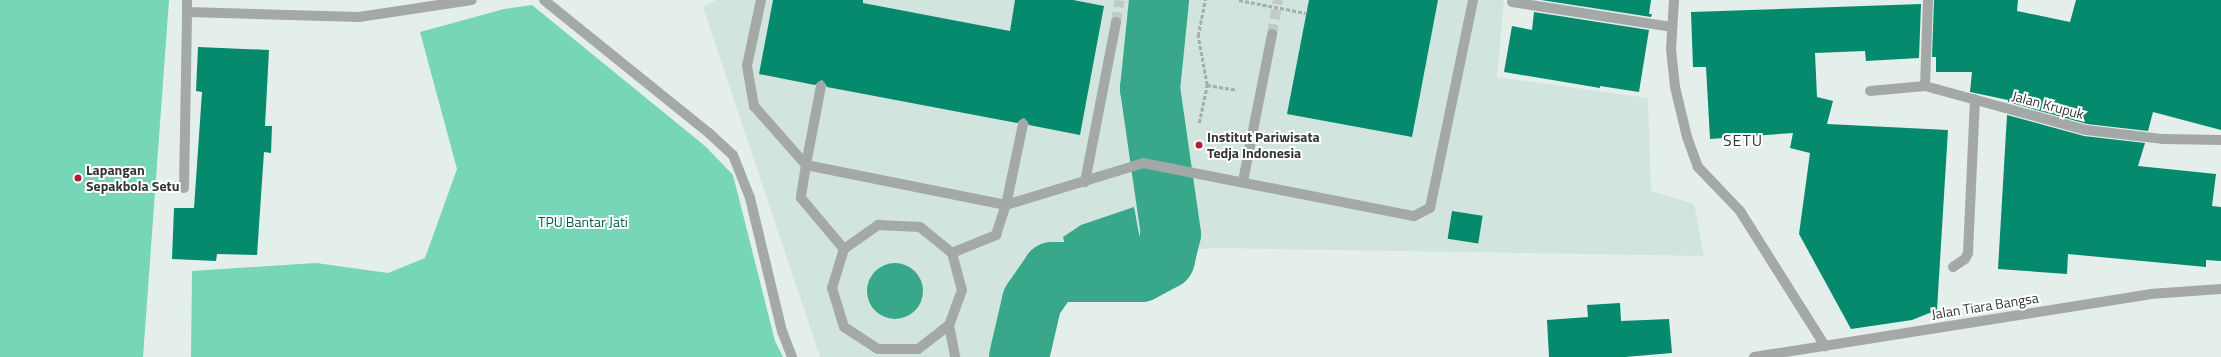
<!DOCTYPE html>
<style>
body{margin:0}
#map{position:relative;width:2221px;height:357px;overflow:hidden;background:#e4efeb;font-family:"Titillium Web",sans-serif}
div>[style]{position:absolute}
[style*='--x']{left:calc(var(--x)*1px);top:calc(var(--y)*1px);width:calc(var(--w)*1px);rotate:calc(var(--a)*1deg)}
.built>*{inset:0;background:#d2e4de}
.green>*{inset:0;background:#77d5b8}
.water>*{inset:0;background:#39a789}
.round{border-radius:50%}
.river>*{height:60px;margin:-30px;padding:0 30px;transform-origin:30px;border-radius:30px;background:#39a789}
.building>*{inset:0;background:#058a6e;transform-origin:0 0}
.minor-tunnel>*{height:10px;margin-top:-5px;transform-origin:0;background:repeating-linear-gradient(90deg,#c0cac7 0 10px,transparent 0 15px)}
.path>*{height:2.5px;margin-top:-1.25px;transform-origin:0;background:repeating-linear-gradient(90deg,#a5aeab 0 4px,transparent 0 6px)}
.minor>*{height:10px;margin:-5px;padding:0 5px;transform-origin:5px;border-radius:5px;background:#a4a9a7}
.dots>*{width:11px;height:11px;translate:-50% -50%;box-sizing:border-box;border:2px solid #fff;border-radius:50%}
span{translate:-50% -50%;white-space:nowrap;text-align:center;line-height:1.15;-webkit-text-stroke:4px #fff;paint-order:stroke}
.street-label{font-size:14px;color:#323635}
.poi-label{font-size:14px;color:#323635;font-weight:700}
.left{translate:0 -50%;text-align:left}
.park-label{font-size:14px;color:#005d48}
.quarter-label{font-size:16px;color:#323635;letter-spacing:1px}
</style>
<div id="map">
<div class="built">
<div style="clip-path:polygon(716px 0,1504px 0,1497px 77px,1648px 98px,1651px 191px,1694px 204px,1704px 256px,1216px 248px,1049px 261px,1023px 287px,1007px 357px,820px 357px,703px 7px)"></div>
</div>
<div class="green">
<div style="clip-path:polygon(0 0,169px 0,143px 357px,0 357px)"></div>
<div style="clip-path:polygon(532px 5px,705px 146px,733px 175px,775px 341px,783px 357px,191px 357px,192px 271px,316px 263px,388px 273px,425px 258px,457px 169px,420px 32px,504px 9px)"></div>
</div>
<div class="water">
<div style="clip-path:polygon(1134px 207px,1141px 245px,1067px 253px,1063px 237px,1081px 225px)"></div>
<div class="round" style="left:867px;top:263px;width:56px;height:56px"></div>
</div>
<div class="river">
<div style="--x:1019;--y:357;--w:57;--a:-76.9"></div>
<div style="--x:1032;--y:301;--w:35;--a:-55"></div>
<div style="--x:1052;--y:272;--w:89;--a:0"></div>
<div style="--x:1141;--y:272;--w:27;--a:-28"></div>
<div style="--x:1165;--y:259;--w:26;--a:-77"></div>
<div style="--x:1171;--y:234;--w:147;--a:-98.2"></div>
<div style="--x:1150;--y:89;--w:89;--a:-84.2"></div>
</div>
<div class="building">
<div style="clip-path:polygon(773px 0,863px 0,863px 3px,1010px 31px,1015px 0,1073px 0,1104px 6px,1080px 135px,1029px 125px,1024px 118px,1017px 123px,827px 87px,822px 80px,815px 85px,759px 74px)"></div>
<div style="clip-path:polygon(1309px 0,1438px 0,1412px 137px,1287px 114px)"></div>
<div style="clip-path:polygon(1541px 0,1651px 0,1649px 14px,1652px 14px,1651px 17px)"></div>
<div style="clip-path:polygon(1934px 0,2018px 0,2017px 11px,2070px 22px,2076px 0,2221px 0,2221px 130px,2153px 112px,2148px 131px,2087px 124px,2008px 102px,2008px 100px,1970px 92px,1972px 72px,1936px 72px,1936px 57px,1932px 57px)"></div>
<div style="clip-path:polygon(1921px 4px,1919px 58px,1866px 61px,1865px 51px,1815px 53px,1817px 97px,1833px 101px,1827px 124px,1948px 130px,1937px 310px,1912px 320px,1851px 329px,1799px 234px,1810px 153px,1790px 148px,1793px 133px,1710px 139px,1706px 67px,1693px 67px,1691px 12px)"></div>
<div style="clip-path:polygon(1534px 12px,1649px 30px,1639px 92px,1600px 86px,1600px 88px,1504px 72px,1512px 26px,1532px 30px)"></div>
<div style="clip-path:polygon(198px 47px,269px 50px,265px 126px,272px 126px,271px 153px,264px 152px,257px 255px,217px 254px,216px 261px,172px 259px,174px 208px,194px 208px,202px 92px,196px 91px)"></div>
<div style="clip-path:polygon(2007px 115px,2084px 136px,2145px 143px,2138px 166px,2216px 174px,2212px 206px,2221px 207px,2221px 261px,2206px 260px,2206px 267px,2068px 254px,2067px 274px,1998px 269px)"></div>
<div style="left:1452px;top:211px;width:31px;height:28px;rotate:9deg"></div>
<div style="clip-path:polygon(1620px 303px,1621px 321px,1669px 319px,1672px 353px,1625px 357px,1549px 357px,1547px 320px,1588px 317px,1587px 305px)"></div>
</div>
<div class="minor-tunnel">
<div style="--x:1116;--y:22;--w:22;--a:-80"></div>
<div style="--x:1272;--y:34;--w:35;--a:-80"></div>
</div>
<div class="path">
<div style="--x:1239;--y:0;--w:68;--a:11"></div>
<div style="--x:1207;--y:85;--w:30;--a:9"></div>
<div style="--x:1199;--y:123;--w:39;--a:-78"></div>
<div style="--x:1207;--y:85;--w:50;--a:-100.4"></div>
<div style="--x:1198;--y:36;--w:37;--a:-79"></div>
</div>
<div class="minor">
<div style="--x:187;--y:0;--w:12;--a:90"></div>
<div style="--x:187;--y:12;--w:172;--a:1.7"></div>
<div style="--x:359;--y:17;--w:114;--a:-8.6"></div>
<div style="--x:544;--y:0;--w:212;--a:38.9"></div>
<div style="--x:709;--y:133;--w:33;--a:43"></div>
<div style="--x:733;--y:155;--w:46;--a:68.4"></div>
<div style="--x:750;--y:198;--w:137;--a:76.5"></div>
<div style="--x:782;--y:331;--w:28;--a:69"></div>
<div style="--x:761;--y:0;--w:67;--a:102"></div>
<div style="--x:747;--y:66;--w:41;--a:80.1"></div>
<div style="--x:754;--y:106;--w:79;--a:48.6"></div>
<div style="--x:806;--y:165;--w:33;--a:99"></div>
<div style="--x:801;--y:198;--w:67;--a:49.9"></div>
<div style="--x:1674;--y:0;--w:49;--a:93.5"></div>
<div style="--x:1671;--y:49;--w:38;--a:84"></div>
<div style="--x:1675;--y:87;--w:51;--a:76.5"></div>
<div style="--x:1687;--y:137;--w:32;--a:70"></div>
<div style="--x:1698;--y:167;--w:61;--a:46.3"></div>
<div style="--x:1740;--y:211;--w:160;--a:57.8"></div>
<div style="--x:1512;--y:2;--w:161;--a:8.9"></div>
<div style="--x:821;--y:86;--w:80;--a:100.8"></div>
<div style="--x:806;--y:165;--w:204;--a:11.3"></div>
<div style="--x:1006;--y:205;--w:83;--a:-78.1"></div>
<div style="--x:1925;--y:86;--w:86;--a:-88"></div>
<div style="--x:1870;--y:91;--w:55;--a:-5.2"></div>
<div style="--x:1925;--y:86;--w:167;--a:15.3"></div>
<div style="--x:2086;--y:130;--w:78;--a:6.7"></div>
<div style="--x:2163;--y:139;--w:58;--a:1"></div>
<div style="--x:1243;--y:181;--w:150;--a:-78.8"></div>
<div style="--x:1085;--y:182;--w:163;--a:-79"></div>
<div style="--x:184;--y:188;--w:176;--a:-89"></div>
<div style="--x:878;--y:225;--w:42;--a:2.7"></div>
<div style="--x:920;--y:227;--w:41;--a:39.1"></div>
<div style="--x:952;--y:253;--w:38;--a:75"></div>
<div style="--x:962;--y:290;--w:37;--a:110"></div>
<div style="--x:949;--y:325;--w:39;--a:142"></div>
<div style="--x:918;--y:349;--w:40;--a:180"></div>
<div style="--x:878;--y:349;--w:40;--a:-147.1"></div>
<div style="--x:844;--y:327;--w:41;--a:-107.1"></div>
<div style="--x:832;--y:288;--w:41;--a:-72.9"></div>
<div style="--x:844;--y:249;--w:42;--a:-35.2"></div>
<div style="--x:952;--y:253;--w:48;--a:-22.2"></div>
<div style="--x:996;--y:235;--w:32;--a:-72"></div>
<div style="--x:1006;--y:205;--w:143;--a:-17"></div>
<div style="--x:1143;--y:163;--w:276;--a:11.1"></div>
<div style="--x:1414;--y:216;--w:18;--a:-27"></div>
<div style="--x:1430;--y:208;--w:212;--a:-78.3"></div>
<div style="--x:1953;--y:267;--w:14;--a:-34"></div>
<div style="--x:1965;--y:259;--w:7;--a:-63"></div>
<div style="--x:1968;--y:253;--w:154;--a:-87.4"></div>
<div style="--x:949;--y:325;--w:33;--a:79"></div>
<div style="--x:1754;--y:357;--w:401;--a:-9"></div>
<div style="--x:2150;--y:294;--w:71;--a:-4"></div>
</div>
<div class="dots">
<div style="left:1199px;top:145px;background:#b21f30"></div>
<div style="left:78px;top:178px;background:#b21f30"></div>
</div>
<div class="street-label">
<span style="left:2048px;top:105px;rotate:15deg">Jalan Krupuk</span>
<span style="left:1985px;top:306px;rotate:-9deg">Jalan Tiara Bangsa</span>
</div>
<div class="poi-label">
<span class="left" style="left:1207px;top:145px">Institut Pariwisata<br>Tedja Indonesia</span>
<span class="left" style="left:86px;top:178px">Lapangan<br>Sepakbola Setu</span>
</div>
<div class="park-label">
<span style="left:583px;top:222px">TPU Bantar Jati</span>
</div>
<div class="quarter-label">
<span style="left:1743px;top:140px">SETU</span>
</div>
</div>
